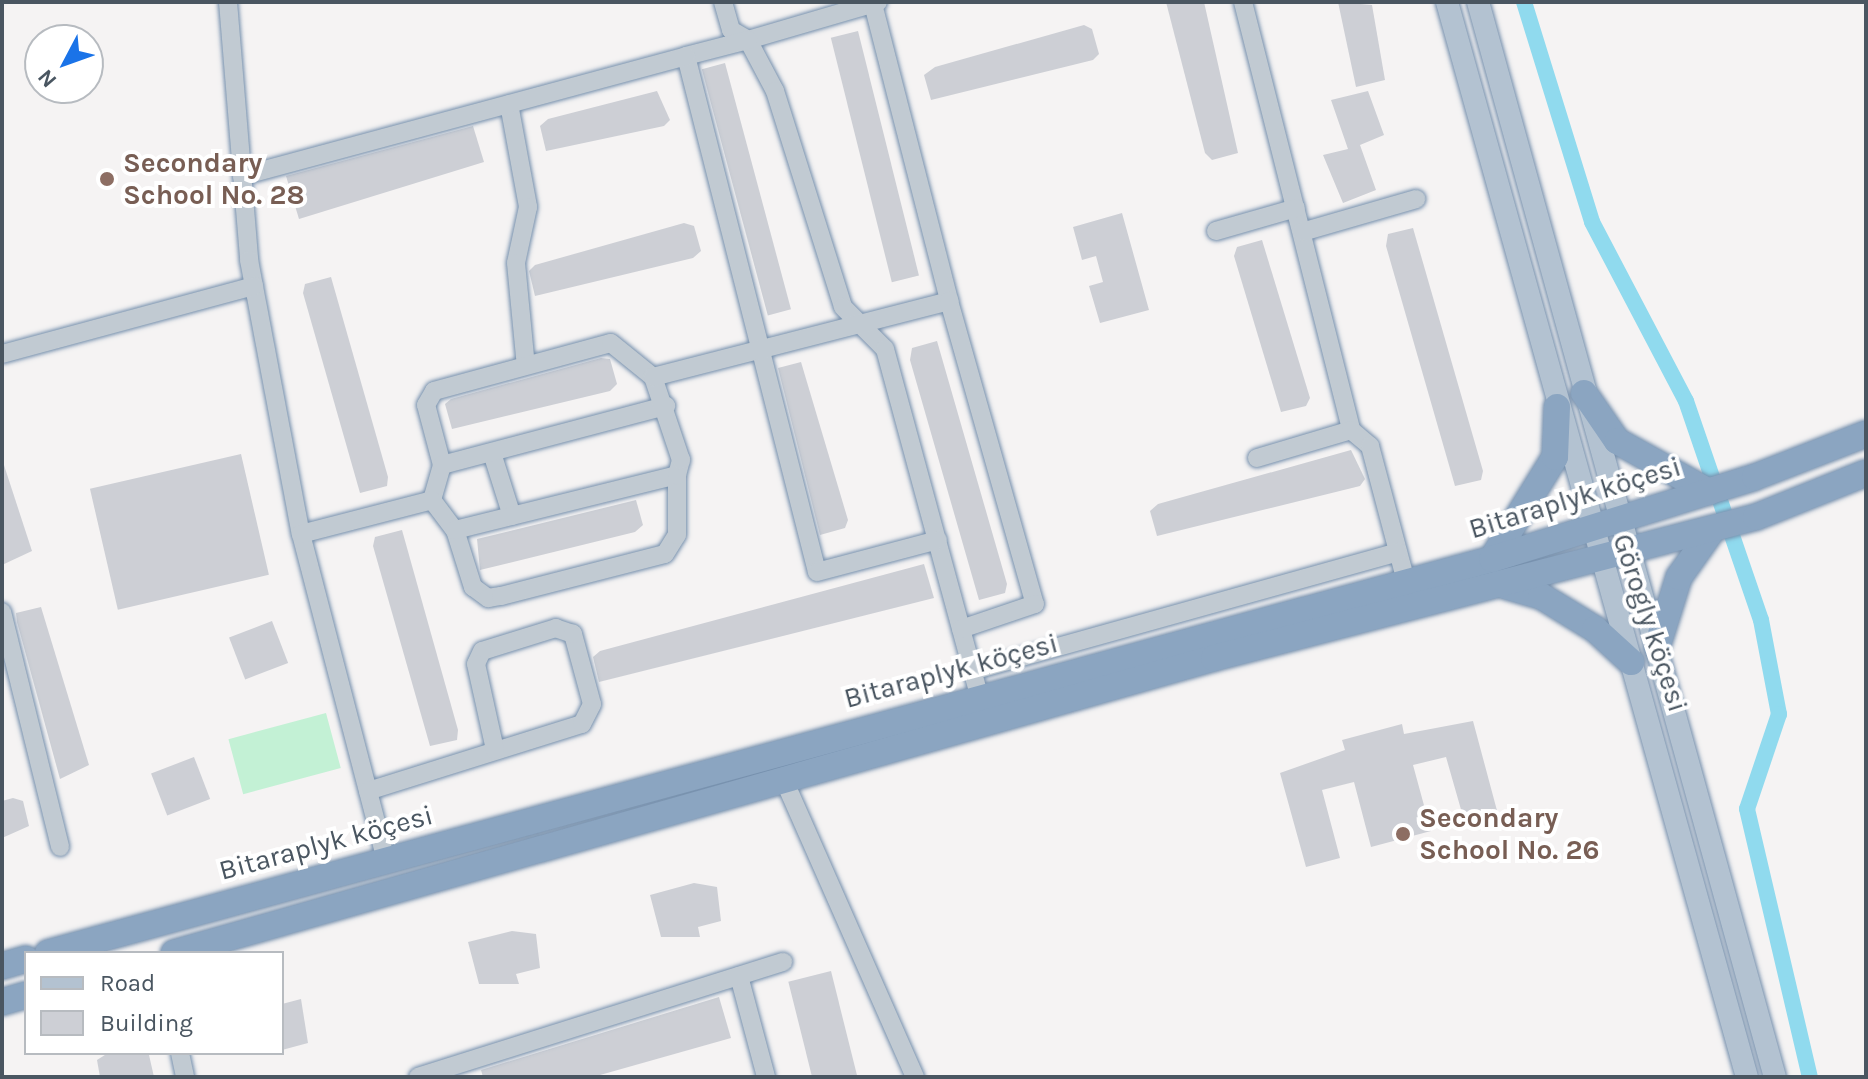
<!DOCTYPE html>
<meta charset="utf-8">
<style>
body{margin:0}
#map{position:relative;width:1868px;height:1079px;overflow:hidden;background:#f5f3f3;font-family:Karla,sans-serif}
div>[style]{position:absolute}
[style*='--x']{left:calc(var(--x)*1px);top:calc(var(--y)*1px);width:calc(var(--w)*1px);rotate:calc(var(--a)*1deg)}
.green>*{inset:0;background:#c3f1d5;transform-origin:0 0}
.canal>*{height:16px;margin:-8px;padding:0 8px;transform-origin:8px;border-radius:8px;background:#90daee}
.building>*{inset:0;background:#cdcfd5;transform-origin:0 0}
.roads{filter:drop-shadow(0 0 2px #7690ad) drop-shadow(0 0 2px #7690ad)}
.minor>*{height:18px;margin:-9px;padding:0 9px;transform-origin:9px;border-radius:9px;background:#c1cad2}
.major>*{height:22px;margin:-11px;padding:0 11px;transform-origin:11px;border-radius:11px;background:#b3c2d1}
.highway>*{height:26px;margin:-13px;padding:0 13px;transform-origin:13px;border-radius:13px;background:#8ba5c1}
.dots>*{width:22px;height:22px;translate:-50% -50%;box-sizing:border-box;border:4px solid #fff;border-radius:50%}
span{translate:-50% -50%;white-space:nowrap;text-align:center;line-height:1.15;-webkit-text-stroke:8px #fff;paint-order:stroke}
.education-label{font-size:28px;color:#785e54;font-weight:700}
.left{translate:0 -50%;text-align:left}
.street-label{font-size:28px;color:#4a5661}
.frame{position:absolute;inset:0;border:4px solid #4a5661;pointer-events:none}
.legend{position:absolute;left:24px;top:951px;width:260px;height:104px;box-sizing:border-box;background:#fff;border:2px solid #b7bbc0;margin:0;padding:10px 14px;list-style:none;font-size:24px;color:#4a5661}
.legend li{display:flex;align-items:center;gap:16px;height:40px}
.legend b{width:40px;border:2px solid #b7bbc0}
.north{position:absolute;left:24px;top:24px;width:80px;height:80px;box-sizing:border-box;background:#fff;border:2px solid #b7bbc0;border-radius:50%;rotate:229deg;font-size:22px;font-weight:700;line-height:32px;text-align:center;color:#4a5661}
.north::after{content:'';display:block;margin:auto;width:28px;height:36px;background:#1a73e8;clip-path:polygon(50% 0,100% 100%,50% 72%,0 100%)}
</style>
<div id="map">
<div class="green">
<div style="left:326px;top:713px;width:57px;height:101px;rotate:75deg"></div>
</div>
<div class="canal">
<div style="--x:1524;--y:2;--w:230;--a:72.8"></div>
<div style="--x:1592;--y:222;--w:202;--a:62.3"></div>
<div style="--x:1686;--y:401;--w:231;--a:71.1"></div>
<div style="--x:1761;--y:620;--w:96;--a:79.2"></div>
<div style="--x:1779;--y:714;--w:100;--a:108.6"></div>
<div style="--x:1747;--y:809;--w:275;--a:76.8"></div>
</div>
<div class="building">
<div style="clip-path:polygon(1166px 2px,1204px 2px,1238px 153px,1212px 160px,1205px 153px)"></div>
<div style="clip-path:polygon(1338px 2px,1372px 5px,1385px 80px,1356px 87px)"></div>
<div style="clip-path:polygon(1084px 25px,1092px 29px,1099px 54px,1093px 60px,931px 100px,924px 75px,935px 67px)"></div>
<div style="left:858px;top:31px;width:252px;height:28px;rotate:76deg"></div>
<div style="left:725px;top:63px;width:255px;height:24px;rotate:75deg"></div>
<div style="clip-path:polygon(657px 91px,670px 120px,664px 126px,546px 151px,540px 126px,548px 119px)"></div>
<div style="clip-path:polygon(1368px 91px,1384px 135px,1360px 145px,1376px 190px,1343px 203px,1323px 155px,1348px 149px,1331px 100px)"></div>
<div style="clip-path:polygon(473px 126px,484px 162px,299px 219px,286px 176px)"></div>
<div style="clip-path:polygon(1122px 213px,1149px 310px,1100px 323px,1089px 286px,1103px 282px,1096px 256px,1082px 260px,1073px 227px)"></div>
<div style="clip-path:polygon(684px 223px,694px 226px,701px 251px,693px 258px,535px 296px,529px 271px,535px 265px)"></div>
<div style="clip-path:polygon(1413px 228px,1483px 471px,1481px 480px,1455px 486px,1386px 246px,1388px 234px)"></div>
<div style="clip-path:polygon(1262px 240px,1310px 398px,1306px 406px,1281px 412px,1234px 256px,1237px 247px)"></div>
<div style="clip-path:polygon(331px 277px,388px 477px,387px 486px,360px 493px,303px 293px,305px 284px)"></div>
<div style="clip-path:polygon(937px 341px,1007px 584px,1005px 593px,979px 600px,910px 360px,912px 348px)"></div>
<div style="clip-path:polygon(601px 358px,610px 359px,617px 384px,610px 391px,452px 429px,445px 404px,451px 399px)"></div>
<div style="clip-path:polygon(801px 362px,848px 520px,845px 528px,820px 535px,778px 368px)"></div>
<div style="clip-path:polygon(1351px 450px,1365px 479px,1360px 486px,1157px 536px,1150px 511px,1158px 504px)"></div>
<div style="left:241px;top:454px;width:124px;height:155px;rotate:77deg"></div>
<div style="clip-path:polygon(2px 459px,32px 551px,2px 565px)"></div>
<div style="clip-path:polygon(636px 500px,643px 525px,635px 532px,480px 570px,477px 539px)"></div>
<div style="clip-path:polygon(402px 530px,458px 730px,457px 740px,430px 746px,373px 546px,375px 537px)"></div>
<div style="clip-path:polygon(924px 564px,934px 598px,599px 682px,593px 657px,600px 651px)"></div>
<div style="clip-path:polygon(41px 607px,89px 765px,60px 779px,17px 622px,16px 613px)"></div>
<div style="left:272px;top:621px;width:45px;height:46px;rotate:69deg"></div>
<div style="clip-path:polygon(1473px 721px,1499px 818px,1466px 827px,1446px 757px,1413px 765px,1431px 831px,1371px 847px,1354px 782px,1322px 790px,1340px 858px,1306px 867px,1280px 773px,1345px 750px,1342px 740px,1402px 724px,1404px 734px)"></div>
<div style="left:194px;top:757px;width:45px;height:46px;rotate:69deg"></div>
<div style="clip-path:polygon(13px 798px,23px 801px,29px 826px,2px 838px,2px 801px)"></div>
<div style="clip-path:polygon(694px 883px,717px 887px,721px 921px,698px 927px,700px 937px,661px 937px,650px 895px)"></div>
<div style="clip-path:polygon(512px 931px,536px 934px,540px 968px,516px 974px,519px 984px,479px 984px,468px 942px)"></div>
<div style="left:831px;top:971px;width:109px;height:44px;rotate:76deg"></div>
<div style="clip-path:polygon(719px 997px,731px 1038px,593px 1077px,483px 1077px,481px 1070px)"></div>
<div style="clip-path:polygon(301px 999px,308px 1043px,282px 1050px,282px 1004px)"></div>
<div style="clip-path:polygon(108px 1053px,149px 1055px,154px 1077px,100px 1077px,97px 1060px)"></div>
</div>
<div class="roads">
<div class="minor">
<div style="--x:228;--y:2;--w:259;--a:85.3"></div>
<div style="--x:249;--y:260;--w:279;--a:79.3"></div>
<div style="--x:301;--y:534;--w:337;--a:75.4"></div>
<div style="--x:723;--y:2;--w:29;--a:74"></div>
<div style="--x:731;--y:30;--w:20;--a:30"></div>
<div style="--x:878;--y:2;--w:135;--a:163.7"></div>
<div style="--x:748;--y:40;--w:58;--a:62.1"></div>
<div style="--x:775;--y:91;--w:226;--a:72.5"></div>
<div style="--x:843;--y:307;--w:59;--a:45"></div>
<div style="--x:885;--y:349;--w:360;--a:74.8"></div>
<div style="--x:1243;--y:2;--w:441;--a:75.8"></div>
<div style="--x:873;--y:4;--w:307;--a:75.6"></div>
<div style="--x:748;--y:40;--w:64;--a:165.5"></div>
<div style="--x:686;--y:56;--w:532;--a:75.75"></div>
<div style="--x:817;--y:572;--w:125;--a:-14.8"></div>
<div style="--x:509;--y:104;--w:105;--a:79.5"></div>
<div style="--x:528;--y:207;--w:57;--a:102.1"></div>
<div style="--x:516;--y:263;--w:103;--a:84.5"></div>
<div style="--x:242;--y:176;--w:460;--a:-15.1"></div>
<div style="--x:1216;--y:231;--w:83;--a:-16"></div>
<div style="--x:1302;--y:232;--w:119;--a:-16.1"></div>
<div style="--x:2;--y:354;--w:261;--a:-15.1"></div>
<div style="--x:492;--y:453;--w:66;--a:72.4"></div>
<div style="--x:1257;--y:458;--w:98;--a:-16.6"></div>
<div style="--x:1351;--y:430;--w:25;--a:40"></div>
<div style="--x:1370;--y:446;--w:137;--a:75.1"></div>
<div style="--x:442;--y:465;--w:62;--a:-104.9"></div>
<div style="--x:426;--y:405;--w:16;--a:-60"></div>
<div style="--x:434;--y:391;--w:183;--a:-15.2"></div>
<div style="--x:611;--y:343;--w:54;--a:39"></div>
<div style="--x:432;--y:500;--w:36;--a:-74"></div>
<div style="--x:442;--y:465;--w:232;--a:-14.8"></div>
<div style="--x:455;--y:530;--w:60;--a:72.5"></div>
<div style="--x:473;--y:587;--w:19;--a:36"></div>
<div style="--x:488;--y:598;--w:13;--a:-9"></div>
<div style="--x:501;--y:596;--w:169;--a:-14.4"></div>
<div style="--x:665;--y:554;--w:22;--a:-58"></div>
<div style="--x:677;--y:535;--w:60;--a:-90"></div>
<div style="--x:301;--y:534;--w:135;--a:-14.5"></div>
<div style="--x:432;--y:500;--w:38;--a:53"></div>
<div style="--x:455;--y:530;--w:229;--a:-13.9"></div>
<div style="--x:677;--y:475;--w:16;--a:-75"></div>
<div style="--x:681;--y:460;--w:88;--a:-108.6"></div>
<div style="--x:653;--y:377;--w:306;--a:-14.4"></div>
<div style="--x:949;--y:301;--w:315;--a:74.2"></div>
<div style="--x:1035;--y:604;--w:78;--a:161.3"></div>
<div style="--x:2;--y:612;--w:242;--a:76.1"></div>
<div style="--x:972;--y:671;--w:442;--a:-15.6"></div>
<div style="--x:784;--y:780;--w:325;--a:66.2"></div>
<div style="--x:368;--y:791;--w:224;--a:-17.4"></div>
<div style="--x:582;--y:724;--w:22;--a:-63"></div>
<div style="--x:592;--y:704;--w:73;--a:-105.2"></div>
<div style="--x:573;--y:634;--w:18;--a:-161"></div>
<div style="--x:556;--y:628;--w:77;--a:162.7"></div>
<div style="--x:482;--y:651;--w:14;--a:115"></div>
<div style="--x:476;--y:664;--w:88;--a:77.5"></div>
<div style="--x:739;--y:976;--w:105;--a:75"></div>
<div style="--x:180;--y:1053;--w:25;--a:78"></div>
<div style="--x:418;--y:1077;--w:383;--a:-17.5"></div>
</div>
<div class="major">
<div style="--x:1447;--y:2;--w:1116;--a:74.41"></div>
<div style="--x:1478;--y:2;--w:1115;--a:74.56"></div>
</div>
<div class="highway">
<div style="--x:1584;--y:393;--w:58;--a:55.5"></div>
<div style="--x:1617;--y:441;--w:105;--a:29"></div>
<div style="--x:1492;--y:559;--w:120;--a:-58.3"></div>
<div style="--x:1555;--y:457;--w:50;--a:-87.7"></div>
<div style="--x:1506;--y:586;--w:36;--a:16"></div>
<div style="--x:1541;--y:596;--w:63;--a:31.4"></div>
<div style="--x:1595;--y:629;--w:49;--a:42.5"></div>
<div style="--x:1657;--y:647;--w:73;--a:-72.6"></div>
<div style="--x:1679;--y:577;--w:59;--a:-54.7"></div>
<div style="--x:48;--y:953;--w:1497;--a:-15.26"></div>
<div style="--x:1492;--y:559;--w:275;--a:-17.3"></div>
<div style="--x:1755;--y:477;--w:119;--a:-21.2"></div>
<div style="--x:174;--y:953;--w:1081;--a:-15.84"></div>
<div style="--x:1214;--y:658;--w:560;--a:-14.58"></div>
<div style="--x:1756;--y:517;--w:118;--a:-21.8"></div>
<div style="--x:2;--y:966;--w:25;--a:-16"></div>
<div style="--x:2;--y:1002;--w:25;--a:-16"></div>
</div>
</div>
<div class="dots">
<div style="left:107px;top:179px;background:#8d6e63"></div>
<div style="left:1403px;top:834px;background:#8d6e63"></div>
</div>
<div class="education-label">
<span class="left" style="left:123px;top:179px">Secondary<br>School No. 28</span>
<span class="left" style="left:1419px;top:834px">Secondary<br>School No. 26</span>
</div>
<div class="street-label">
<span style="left:1575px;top:498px;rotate:-17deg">Bitaraplyk köçesi</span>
<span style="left:1650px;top:623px;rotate:72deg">Görogly köçesi</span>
<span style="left:951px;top:671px;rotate:-15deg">Bitaraplyk köçesi</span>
<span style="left:326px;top:843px;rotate:-15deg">Bitaraplyk köçesi</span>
</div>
<div class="frame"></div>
<ul class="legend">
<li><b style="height:10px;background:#b3c2d1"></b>Road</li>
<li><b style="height:22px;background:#cdcfd5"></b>Building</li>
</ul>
<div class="north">N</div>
</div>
